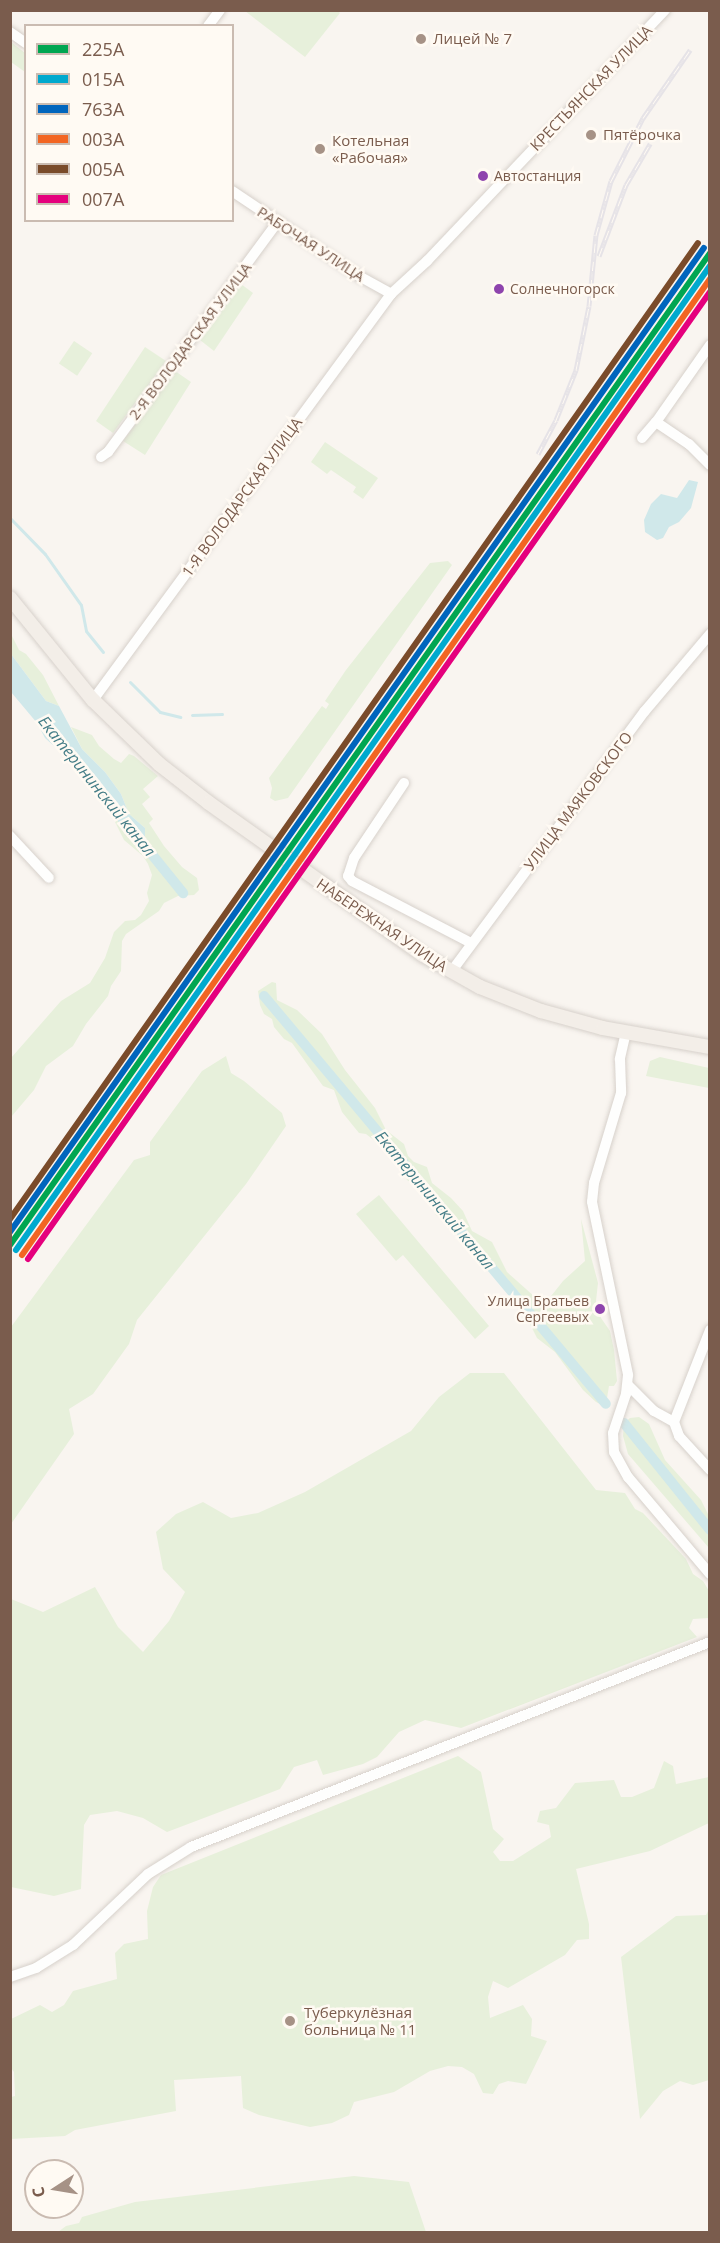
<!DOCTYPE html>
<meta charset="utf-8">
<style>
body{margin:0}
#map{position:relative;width:720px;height:2243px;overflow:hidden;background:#f9f5f0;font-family:"Open Sans",sans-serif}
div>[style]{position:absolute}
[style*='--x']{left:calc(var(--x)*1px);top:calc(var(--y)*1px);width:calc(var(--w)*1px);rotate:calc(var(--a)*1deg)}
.green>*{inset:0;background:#e7f0db;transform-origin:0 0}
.water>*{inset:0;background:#d0e8ea}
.stream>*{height:3px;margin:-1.5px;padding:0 1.5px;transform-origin:1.5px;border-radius:1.5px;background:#d0e8ea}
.canal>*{height:10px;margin:-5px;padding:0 5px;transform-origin:5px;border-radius:5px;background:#d0e8ea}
.roads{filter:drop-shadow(0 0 2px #d7d1cb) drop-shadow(0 0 2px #d7d1cb)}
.minor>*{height:10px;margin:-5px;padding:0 5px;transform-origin:5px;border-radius:5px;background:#fefefd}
.major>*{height:14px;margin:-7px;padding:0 7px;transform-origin:7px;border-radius:7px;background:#f3eee8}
.rail>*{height:5px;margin-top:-2.5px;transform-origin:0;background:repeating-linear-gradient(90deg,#fffaf3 0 9px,#e6e3e7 0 18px);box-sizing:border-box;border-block:2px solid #e6e3e7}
.rail-1>*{height:6px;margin:-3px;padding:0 3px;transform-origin:3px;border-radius:3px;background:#00a651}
.rail-2>*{height:6px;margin:-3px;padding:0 3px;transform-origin:3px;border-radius:3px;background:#00a9ce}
.rail-3>*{height:6px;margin:-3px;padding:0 3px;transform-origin:3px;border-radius:3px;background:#0065bd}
.rail-4>*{height:6px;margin:-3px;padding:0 3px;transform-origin:3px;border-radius:3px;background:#f26522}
.rail-5>*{height:6px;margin:-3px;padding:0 3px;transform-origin:3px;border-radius:3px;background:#7a4b2a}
.rail-6>*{height:6px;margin:-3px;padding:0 3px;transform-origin:3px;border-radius:3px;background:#e5007d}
.dots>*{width:16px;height:16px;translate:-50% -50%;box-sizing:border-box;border:3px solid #fffaf3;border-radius:50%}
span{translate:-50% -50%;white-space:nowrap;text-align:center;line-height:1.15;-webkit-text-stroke:5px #fffaf3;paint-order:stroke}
.bus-label{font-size:14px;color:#7a5c4d}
.left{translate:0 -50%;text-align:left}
.right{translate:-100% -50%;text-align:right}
.poi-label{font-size:15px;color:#7a5c4d}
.street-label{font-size:15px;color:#7a5c4d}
.water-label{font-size:16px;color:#437c86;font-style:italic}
.frame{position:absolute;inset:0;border:12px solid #7a5c4d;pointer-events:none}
.legend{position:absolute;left:24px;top:24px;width:210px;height:198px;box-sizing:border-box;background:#fffaf3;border:2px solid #cabbb1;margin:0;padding:8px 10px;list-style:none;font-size:18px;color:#7a5c4d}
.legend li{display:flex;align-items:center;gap:12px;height:30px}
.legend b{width:30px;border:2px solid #cabbb1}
.north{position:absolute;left:24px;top:2159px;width:60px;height:60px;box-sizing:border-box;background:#fffaf3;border:2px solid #cabbb1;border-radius:50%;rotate:258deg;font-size:16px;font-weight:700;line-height:24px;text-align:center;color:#7a5c4d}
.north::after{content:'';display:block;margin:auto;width:21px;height:27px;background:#a69286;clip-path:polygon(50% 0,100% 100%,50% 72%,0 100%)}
</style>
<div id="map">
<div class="green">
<div style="clip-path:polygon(338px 11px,340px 13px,305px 57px,245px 11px)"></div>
<div style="clip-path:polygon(11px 42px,25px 53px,25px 72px,11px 62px)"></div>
<div style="clip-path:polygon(241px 284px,253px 293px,214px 351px,200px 340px)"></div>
<div style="left:74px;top:341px;width:22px;height:27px;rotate:34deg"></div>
<div style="clip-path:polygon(145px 347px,166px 361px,113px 433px,96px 421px)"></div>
<div style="clip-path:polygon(175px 371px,191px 382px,145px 455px,123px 441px)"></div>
<div style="clip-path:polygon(325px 442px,378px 478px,363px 499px,353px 492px,356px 487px,331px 470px,327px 474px,311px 462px)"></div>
<div style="clip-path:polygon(448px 561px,452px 565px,288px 798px,275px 801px,270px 798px,272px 788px,269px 778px,322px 706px,326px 709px,329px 704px,325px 701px,346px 670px,430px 563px)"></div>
<div style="clip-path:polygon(10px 632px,19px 650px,26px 654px,43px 675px,59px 706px,46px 701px,11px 654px)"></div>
<div style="clip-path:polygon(71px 727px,92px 735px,99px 746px,114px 759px,121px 763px,129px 754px,134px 756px,158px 776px,143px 789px,150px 797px,142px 804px,153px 819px,149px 823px,164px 846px,182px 867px,197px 878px,199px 890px,194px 895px,178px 896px,164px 903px,159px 911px,126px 934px,122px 941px,121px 971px,111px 986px,108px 996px,86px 1024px,73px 1046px,46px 1066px,34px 1090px,11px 1117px,11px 1058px,61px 1001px,90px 983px,105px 958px,114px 932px,125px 921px,135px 920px,141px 915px,149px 901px,147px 893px,152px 875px,148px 864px,143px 856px,124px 840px,115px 822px,116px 813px,118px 821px,145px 828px,129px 814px,121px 794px,105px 772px,82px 749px)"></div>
<div style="clip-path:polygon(272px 982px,276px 983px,277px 1000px,297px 1010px,322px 1034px,345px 1070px,375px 1108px,386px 1130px,404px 1144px,408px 1156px,414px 1162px,427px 1167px,432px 1183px,451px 1198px,463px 1211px,472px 1231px,492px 1242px,507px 1272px,544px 1305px,563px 1281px,585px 1261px,581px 1219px,598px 1283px,596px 1301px,601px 1318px,610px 1331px,614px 1350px,617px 1381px,614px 1386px,609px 1386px,606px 1404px,602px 1405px,596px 1402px,583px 1390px,555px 1352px,537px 1338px,527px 1318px,494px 1276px,477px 1257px,466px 1250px,451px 1224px,436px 1215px,429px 1197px,421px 1188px,407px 1180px,397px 1162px,380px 1145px,366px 1134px,359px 1133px,342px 1112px,334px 1090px,323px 1086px,292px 1043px,284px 1039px,274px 1027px,272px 1019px,264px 1014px,260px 1005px,258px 991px)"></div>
<div style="clip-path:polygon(226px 1056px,231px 1073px,244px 1081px,282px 1113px,286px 1126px,246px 1184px,137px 1320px,129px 1344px,93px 1394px,69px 1409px,74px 1434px,11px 1524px,11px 1327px,134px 1160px,150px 1155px,150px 1142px,202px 1071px)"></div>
<div style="clip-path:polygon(660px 1057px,709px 1068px,709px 1088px,646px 1076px,650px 1061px)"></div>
<div style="clip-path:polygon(379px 1195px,489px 1326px,475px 1339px,403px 1255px,396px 1261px,356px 1214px)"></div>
<div style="clip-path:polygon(470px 1373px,504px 1373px,596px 1490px,625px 1493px,635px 1509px,643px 1513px,686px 1559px,693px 1574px,703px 1581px,709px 1591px,709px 1618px,693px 1619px,689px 1628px,697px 1637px,461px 1728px,425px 1720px,399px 1732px,377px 1757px,363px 1764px,323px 1775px,317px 1760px,294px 1767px,280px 1789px,167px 1832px,143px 1818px,117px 1811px,90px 1815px,84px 1825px,81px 1889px,54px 1896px,11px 1887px,11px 1599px,43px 1612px,95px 1587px,118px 1627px,143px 1652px,169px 1621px,185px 1592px,163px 1569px,156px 1532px,176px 1514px,203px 1502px,231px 1518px,258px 1513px,305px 1492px,411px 1431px,439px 1397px)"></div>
<div style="clip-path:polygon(639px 1417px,649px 1424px,665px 1460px,701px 1500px,709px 1516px,709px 1548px,628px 1454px,623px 1436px,624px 1423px,630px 1418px)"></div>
<div style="clip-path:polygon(458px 1756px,481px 1772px,493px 1829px,504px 1839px,493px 1852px,500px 1861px,513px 1861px,551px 1837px,549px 1825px,537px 1822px,540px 1811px,556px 1808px,575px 1783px,614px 1780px,621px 1797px,632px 1797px,654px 1788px,664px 1761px,673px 1766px,676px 1784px,709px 1777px,709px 1823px,650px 1851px,576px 1869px,589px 1924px,589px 1939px,577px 1940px,565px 1955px,508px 1988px,493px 1981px,488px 1997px,490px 2018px,523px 2005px,532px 2019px,531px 2036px,547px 2041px,526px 2084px,508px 2081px,499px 2084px,493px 2094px,483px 2093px,474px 2074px,462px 2067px,448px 2066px,430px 2071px,394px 2092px,354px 2102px,349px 2115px,332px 2123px,310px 2127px,259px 2115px,243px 2108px,241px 2076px,174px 2080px,176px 2111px,75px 2130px,65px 2136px,11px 2139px,11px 2097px,15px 2096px,14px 2072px,11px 2068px,11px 2019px,40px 2005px,52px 2012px,64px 2005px,73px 1991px,117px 1979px,115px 1953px,124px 1944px,148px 1939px,147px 1911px,153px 1887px,161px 1875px)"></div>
<div style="clip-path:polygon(709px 1909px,709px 2080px,693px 2085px,680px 2081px,663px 2091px,640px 2119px,621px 1957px,676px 1916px,706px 1915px)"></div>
<div style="clip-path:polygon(354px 2176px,409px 2182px,426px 2232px,58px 2232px,66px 2226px,79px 2223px,82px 2217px,135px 2202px)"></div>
</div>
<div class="water">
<div style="clip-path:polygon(689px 480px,698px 482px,691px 508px,679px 522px,669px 527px,663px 538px,657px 540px,645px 532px,644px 520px,651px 504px,661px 494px,677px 498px)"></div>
<div style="clip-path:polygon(11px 654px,46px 701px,59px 706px,82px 749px,105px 772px,121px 794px,129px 814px,145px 828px,145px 841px,133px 841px,118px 821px,115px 807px,107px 795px,92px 777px,76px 772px,73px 763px,45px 738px,37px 723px,11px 692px)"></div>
</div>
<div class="stream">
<div style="--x:10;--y:518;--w:50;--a:45.8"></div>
<div style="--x:45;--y:554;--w:62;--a:54.8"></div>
<div style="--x:81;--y:605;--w:26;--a:79"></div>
<div style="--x:86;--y:631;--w:27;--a:51"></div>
<div style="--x:130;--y:682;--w:42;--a:45"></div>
<div style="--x:160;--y:712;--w:21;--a:14"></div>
<div style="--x:192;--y:715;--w:30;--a:-2"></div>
</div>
<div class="canal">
<div style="--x:80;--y:766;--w:68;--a:50.9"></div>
<div style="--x:133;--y:831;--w:80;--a:51.1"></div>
<div style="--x:264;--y:996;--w:532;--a:50.03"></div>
<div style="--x:624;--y:1423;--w:137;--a:51.2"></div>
</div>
<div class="roads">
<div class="minor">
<div style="--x:208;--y:26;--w:20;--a:-53"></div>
<div style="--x:10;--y:32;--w:19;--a:35"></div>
<div style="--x:232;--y:191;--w:153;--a:33.8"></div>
<div style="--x:359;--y:276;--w:37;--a:29"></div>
<div style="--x:710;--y:345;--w:94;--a:125"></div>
<div style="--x:656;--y:422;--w:40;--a:34"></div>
<div style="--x:689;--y:444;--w:30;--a:45"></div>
<div style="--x:642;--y:438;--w:21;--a:-49"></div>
<div style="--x:101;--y:457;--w:9;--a:-36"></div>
<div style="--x:108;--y:452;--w:285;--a:-53.6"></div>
<div style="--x:93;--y:700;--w:504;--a:-53.72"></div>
<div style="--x:391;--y:294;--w:49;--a:-42.5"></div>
<div style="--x:427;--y:261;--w:346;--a:-46.5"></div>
<div style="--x:404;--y:783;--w:90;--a:123.7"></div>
<div style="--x:354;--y:858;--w:19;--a:108"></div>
<div style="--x:348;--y:876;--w:6;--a:51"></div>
<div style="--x:352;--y:881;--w:134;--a:27.5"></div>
<div style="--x:10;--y:836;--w:57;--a:47.1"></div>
<div style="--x:451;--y:972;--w:325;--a:-53.4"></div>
<div style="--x:645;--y:711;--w:101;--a:-49.8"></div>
<div style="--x:626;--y:1032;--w:28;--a:103"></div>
<div style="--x:620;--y:1059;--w:34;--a:88"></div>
<div style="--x:621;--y:1093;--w:94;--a:106.7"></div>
<div style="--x:594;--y:1183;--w:19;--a:96"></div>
<div style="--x:592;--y:1202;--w:177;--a:78.2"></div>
<div style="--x:628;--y:1375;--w:19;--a:96"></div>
<div style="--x:626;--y:1394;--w:41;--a:108.4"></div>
<div style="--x:613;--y:1433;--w:19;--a:87"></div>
<div style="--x:614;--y:1452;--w:29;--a:61"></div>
<div style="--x:628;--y:1477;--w:127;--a:49.8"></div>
<div style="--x:628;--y:1385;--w:37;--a:45"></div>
<div style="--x:654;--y:1411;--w:23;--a:29"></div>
<div style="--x:674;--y:1422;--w:15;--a:70"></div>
<div style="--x:679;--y:1436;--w:46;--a:47.6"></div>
<div style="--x:674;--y:1422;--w:99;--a:-68.6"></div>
<div style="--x:10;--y:1977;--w:28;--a:-19"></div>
<div style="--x:36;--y:1968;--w:44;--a:-31.9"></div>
<div style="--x:73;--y:1945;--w:103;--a:-43.4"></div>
<div style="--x:148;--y:1874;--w:51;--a:-32.1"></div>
<div style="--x:191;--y:1847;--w:558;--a:-21.55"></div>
</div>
<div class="major">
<div style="--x:10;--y:598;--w:132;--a:50.9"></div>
<div style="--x:93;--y:700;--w:92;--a:44.1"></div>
<div style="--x:159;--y:764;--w:63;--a:38"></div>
<div style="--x:209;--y:803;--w:262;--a:35.4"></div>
<div style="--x:423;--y:955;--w:65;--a:29.3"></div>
<div style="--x:480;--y:987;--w:66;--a:21.5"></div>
<div style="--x:541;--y:1011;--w:64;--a:15.3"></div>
<div style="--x:603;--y:1028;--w:109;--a:10.1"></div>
</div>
</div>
<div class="rail">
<div style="--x:599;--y:256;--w:76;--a:-69.2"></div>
<div style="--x:626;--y:185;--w:48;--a:-59.7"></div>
<div style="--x:538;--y:454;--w:38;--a:-62"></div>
<div style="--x:556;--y:420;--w:54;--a:-68.2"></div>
<div style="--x:576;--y:370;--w:65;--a:-78.5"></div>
<div style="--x:589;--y:306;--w:71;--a:-84.4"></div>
<div style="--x:596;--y:235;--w:56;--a:-74.5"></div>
<div style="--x:611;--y:181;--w:71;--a:-63.1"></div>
<div style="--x:643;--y:118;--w:83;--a:-55.3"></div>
</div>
<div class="rail-1">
<div style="--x:10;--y:1245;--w:1214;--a:-54.79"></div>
</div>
<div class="rail-2">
<div style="--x:16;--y:1250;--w:1204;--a:-54.81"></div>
</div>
<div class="rail-3">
<div style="--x:10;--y:1232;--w:1204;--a:-54.81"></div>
</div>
<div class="rail-4">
<div style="--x:22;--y:1255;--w:1194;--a:-54.82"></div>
</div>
<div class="rail-5">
<div style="--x:10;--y:1219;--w:1194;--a:-54.82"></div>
</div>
<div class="rail-6">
<div style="--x:28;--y:1259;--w:1183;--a:-54.81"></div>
</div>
<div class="dots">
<div style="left:421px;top:39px;background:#a69286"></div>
<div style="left:591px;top:135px;background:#a69286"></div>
<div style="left:320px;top:149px;background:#a69286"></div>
<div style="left:483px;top:176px;background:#8e44ad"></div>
<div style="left:499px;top:289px;background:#8e44ad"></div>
<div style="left:600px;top:1309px;background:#8e44ad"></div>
<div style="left:290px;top:2021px;background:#a69286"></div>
</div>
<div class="bus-label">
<span class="left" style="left:494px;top:176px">Автостанция</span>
<span class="left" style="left:510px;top:289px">Солнечногорск</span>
<span class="right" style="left:589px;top:1309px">Улица Братьев<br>Сергеевых</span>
</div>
<div class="poi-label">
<span class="left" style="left:433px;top:39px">Лицей № 7</span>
<span class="left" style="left:603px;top:135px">Пятёрочка</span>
<span class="left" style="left:332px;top:149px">Котельная<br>«Рабочая»</span>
<span class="left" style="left:304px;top:2021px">Туберкулёзная<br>больница № 11</span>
</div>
<div class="street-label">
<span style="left:591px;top:88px;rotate:-46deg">КРЕСТЬЯНСКАЯ УЛИЦА</span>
<span style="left:311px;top:244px;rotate:33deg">РАБОЧАЯ УЛИЦА</span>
<span style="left:190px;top:341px;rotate:-53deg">2-Я ВОЛОДАРСКАЯ УЛИЦА</span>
<span style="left:242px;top:497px;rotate:-54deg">1-Я ВОЛОДАРСКАЯ УЛИЦА</span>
<span style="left:578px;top:801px;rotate:-53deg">УЛИЦА МАЯКОВСКОГО</span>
<span style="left:382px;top:925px;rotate:34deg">НАБЕРЕЖНАЯ УЛИЦА</span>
</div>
<div class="water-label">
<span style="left:97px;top:786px;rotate:51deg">Екатерининский канал</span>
<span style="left:435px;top:1200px;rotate:50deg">Екатерининский канал</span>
</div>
<div class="frame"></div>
<ul class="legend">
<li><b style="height:8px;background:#00a651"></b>225А</li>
<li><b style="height:8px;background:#00a9ce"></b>015А</li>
<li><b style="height:8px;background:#0065bd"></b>763А</li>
<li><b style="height:8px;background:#f26522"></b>003А</li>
<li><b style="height:8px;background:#7a4b2a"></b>005А</li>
<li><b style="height:8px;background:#e5007d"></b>007А</li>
</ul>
<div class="north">С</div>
</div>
